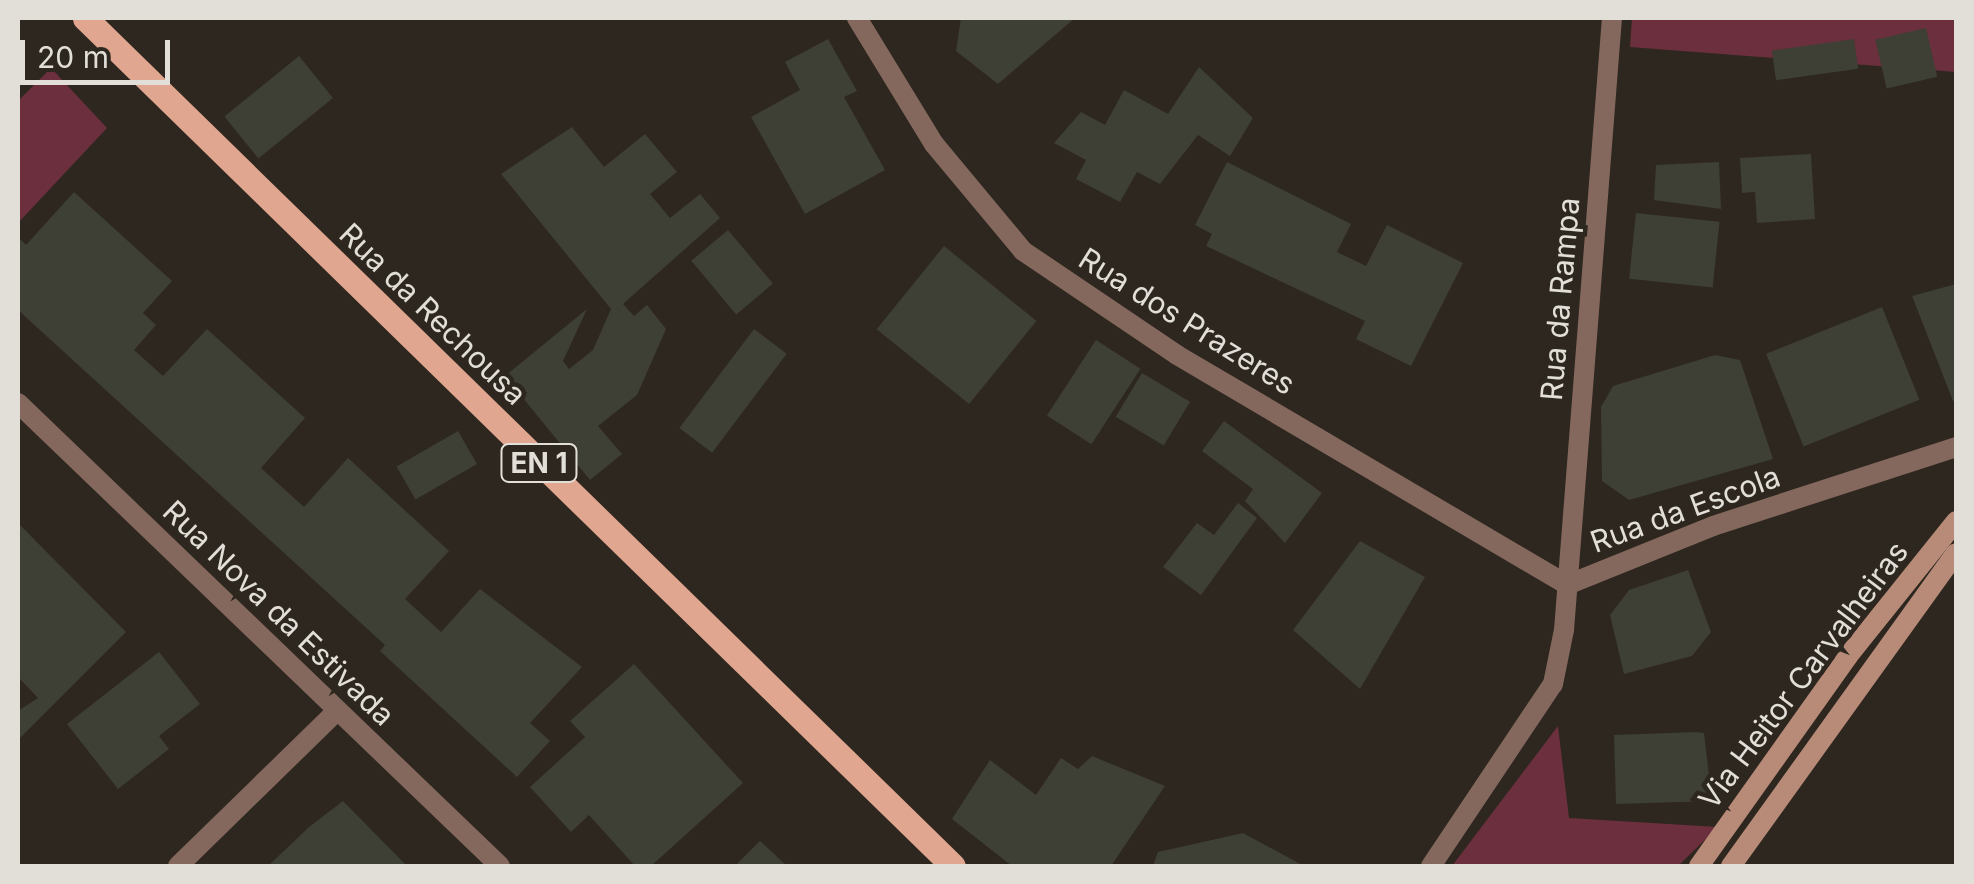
<!DOCTYPE html>
<style>
body{margin:0}
#map{position:relative;width:1974px;height:884px;overflow:hidden;background:#2e271f;font-family:Inter,sans-serif}
div>[style]{position:absolute}
[style*='--x']{left:calc(var(--x)*1px);top:calc(var(--y)*1px);width:calc(var(--w)*1px);rotate:calc(var(--a)*1deg)}
.green>*{inset:0;background:#6c2f3d}
.building>*{inset:0;background:#3e3f35;transform-origin:0 0}
.street>*{height:20px;margin:-10px;padding:0 10px;transform-origin:10px;border-radius:10px;background:#84685d}
.secondary>*{height:20px;margin:-10px;padding:0 10px;transform-origin:10px;border-radius:10px;background:#b88b79}
.primary>*{height:25px;margin:-12.5px;padding:0 12.5px;transform-origin:12.5px;border-radius:12.5px;background:#e0a68f}
span{translate:-50% -50%;white-space:nowrap;text-align:center;line-height:1.15;-webkit-text-stroke:9px #2e271f;paint-order:stroke}
.shield-label span{padding:2px 8px;background:#2e271f;border:2px solid;border-radius:8px;-webkit-text-stroke-width:0}
.shield-label{font-size:28px;color:#e2ded8;font-weight:700}
.street-label{font-size:30px;color:#e2ded8}
.frame{position:absolute;inset:0;border:20px solid #e2ded8;pointer-events:none}
.scale{position:absolute;left:20px;top:40px;width:150px;height:45px;box-sizing:border-box;border:5px solid #e2ded8;border-top:0;padding-left:12px;font-size:30px;line-height:35px;white-space:nowrap;color:#e2ded8;-webkit-text-stroke:8px #2e271f;paint-order:stroke}
</style>
<div id="map">
<div class="green">
<div style="clip-path:polygon(1632px 18px,1956px 18px,1956px 72px,1630px 47px)"></div>
<div style="clip-path:polygon(51px 68px,107px 128px,18px 223px,18px 101px)"></div>
<div style="clip-path:polygon(1558px 726px,1569px 818px,1718px 827px,1678px 866px,1452px 866px)"></div>
</div>
<div class="building">
<div style="clip-path:polygon(961px 18px,1075px 18px,998px 84px,956px 51px)"></div>
<div style="left:1926px;top:28px;width:50px;height:52px;rotate:77deg"></div>
<div style="clip-path:polygon(828px 39px,857px 91px,844px 97px,885px 170px,805px 214px,751px 117px,800px 90px,785px 62px)"></div>
<div style="left:1854px;top:39px;width:30px;height:83px;rotate:82deg"></div>
<div style="left:299px;top:56px;width:54px;height:96px;rotate:51deg"></div>
<div style="clip-path:polygon(1199px 67px,1253px 118px,1230px 156px,1198px 135px,1160px 184px,1137px 172px,1120px 202px,1076px 179px,1086px 160px,1054px 143px,1081px 112px,1105px 125px,1124px 90px,1168px 114px)"></div>
<div style="clip-path:polygon(572px 127px,604px 167px,645px 134px,677px 172px,650px 194px,670px 218px,700px 194px,720px 218px,623px 304px,634px 316px,647px 305px,666px 329px,637px 395px,598px 426px,622px 454px,590px 480px,505px 376px,587px 309px,563px 361px,569px 369px,593px 350px,611px 309px,501px 174px)"></div>
<div style="clip-path:polygon(1811px 154px,1815px 219px,1757px 223px,1755px 192px,1742px 193px,1740px 158px)"></div>
<div style="clip-path:polygon(1227px 162px,1351px 224px,1337px 252px,1366px 266px,1387px 225px,1463px 263px,1411px 366px,1356px 339px,1365px 321px,1206px 246px,1212px 234px,1195px 225px)"></div>
<div style="clip-path:polygon(1719px 162px,1721px 209px,1654px 200px,1656px 165px)"></div>
<div style="clip-path:polygon(74px 192px,172px 281px,143px 313px,156px 325px,134px 350px,163px 376px,207px 329px,305px 418px,261px 468px,304px 507px,348px 458px,449px 551px,405px 599px,441px 632px,480px 589px,582px 667px,530px 723px,550px 741px,517px 777px,380px 651px,385px 645px,18px 310px,18px 237px,26px 245px)"></div>
<div style="left:1636px;top:213px;width:84px;height:66px;rotate:6deg"></div>
<div style="left:728px;top:230px;width:70px;height:48px;rotate:50deg"></div>
<div style="left:944px;top:246px;width:119px;height:107px;rotate:39deg"></div>
<div style="clip-path:polygon(1956px 284px,1956px 400px,1953px 401px,1912px 296px)"></div>
<div style="left:1882px;top:307px;width:100px;height:125px;rotate:68deg"></div>
<div style="left:754px;top:329px;width:41px;height:124px;rotate:37deg"></div>
<div style="left:1096px;top:340px;width:53px;height:90px;rotate:33deg"></div>
<div style="clip-path:polygon(1715px 355px,1740px 360px,1773px 459px,1629px 500px,1602px 481px,1601px 407px,1613px 386px)"></div>
<div style="left:1142px;top:373px;width:56px;height:51px;rotate:31deg"></div>
<div style="clip-path:polygon(1224px 421px,1322px 493px,1285px 543px,1245px 501px,1253px 489px,1202px 451px)"></div>
<div style="left:458px;top:431px;width:38px;height:71px;rotate:60deg"></div>
<div style="clip-path:polygon(1238px 503px,1257px 518px,1201px 595px,1163px 567px,1197px 523px,1214px 535px)"></div>
<div style="clip-path:polygon(18px 523px,126px 632px,18px 740px,18px 711px,38px 698px,18px 677px)"></div>
<div style="clip-path:polygon(1360px 541px,1425px 577px,1360px 689px,1293px 630px)"></div>
<div style="clip-path:polygon(1688px 570px,1711px 632px,1692px 656px,1624px 674px,1610px 615px,1629px 590px)"></div>
<div style="clip-path:polygon(159px 652px,200px 704px,159px 736px,169px 749px,118px 789px,67px 724px)"></div>
<div style="clip-path:polygon(634px 664px,743px 783px,651px 866px,635px 866px,589px 815px,571px 832px,530px 787px,585px 737px,570px 721px)"></div>
<div style="clip-path:polygon(1696px 732px,1704px 733px,1712px 801px,1616px 804px,1614px 735px)"></div>
<div style="clip-path:polygon(1092px 756px,1165px 786px,1111px 866px,1012px 866px,952px 819px,990px 760px,1036px 795px,1061px 758px,1078px 769px)"></div>
<div style="clip-path:polygon(343px 801px,407px 866px,268px 866px,309px 827px)"></div>
<div style="clip-path:polygon(1243px 833px,1304px 866px,1153px 866px,1158px 852px)"></div>
<div style="clip-path:polygon(760px 841px,787px 866px,735px 866px)"></div>
</div>
<div class="street">
<div style="--x:857;--y:18;--w:148;--a:58.6"></div>
<div style="--x:934;--y:144;--w:139;--a:50.2"></div>
<div style="--x:1023;--y:251;--w:186;--a:34"></div>
<div style="--x:1177;--y:355;--w:453;--a:30.5"></div>
<div style="--x:18;--y:403;--w:668;--a:43.85"></div>
<div style="--x:1567;--y:585;--w:157;--a:-22"></div>
<div style="--x:1713;--y:526;--w:256;--a:-18"></div>
<div style="--x:178;--y:866;--w:222;--a:-44.3"></div>
<div style="--x:1431;--y:866;--w:219;--a:-56.2"></div>
<div style="--x:1553;--y:684;--w:55;--a:-78.5"></div>
<div style="--x:1564;--y:630;--w:614;--a:-85.52"></div>
</div>
<div class="secondary">
<div style="--x:1699;--y:866;--w:257;--a:-54.6"></div>
<div style="--x:1848;--y:656;--w:173;--a:-51.3"></div>
<div style="--x:1731;--y:866;--w:385;--a:-54.3"></div>
</div>
<div class="primary">
<div style="--x:85;--y:18;--w:1213;--a:44.33"></div>
</div>
<div class="shield-label">
<span style="left:539px;top:463px">EN 1</span>
</div>
<div class="street-label">
<span style="left:1560px;top:299px;rotate:-85deg">Rua da Rampa</span>
<span style="left:433px;top:314px;rotate:44deg">Rua da Rechousa</span>
<span style="left:1187px;top:321px;rotate:32deg">Rua dos Prazeres</span>
<span style="left:1685px;top:509px;rotate:-20deg">Rua da Escola</span>
<span style="left:279px;top:613px;rotate:44deg">Rua Nova da Estivada</span>
<span style="left:1803px;top:675px;rotate:-53deg">Via Heitor Carvalheiras</span>
</div>
<div class="frame"></div>
<div class="scale">20 m</div>
</div>
